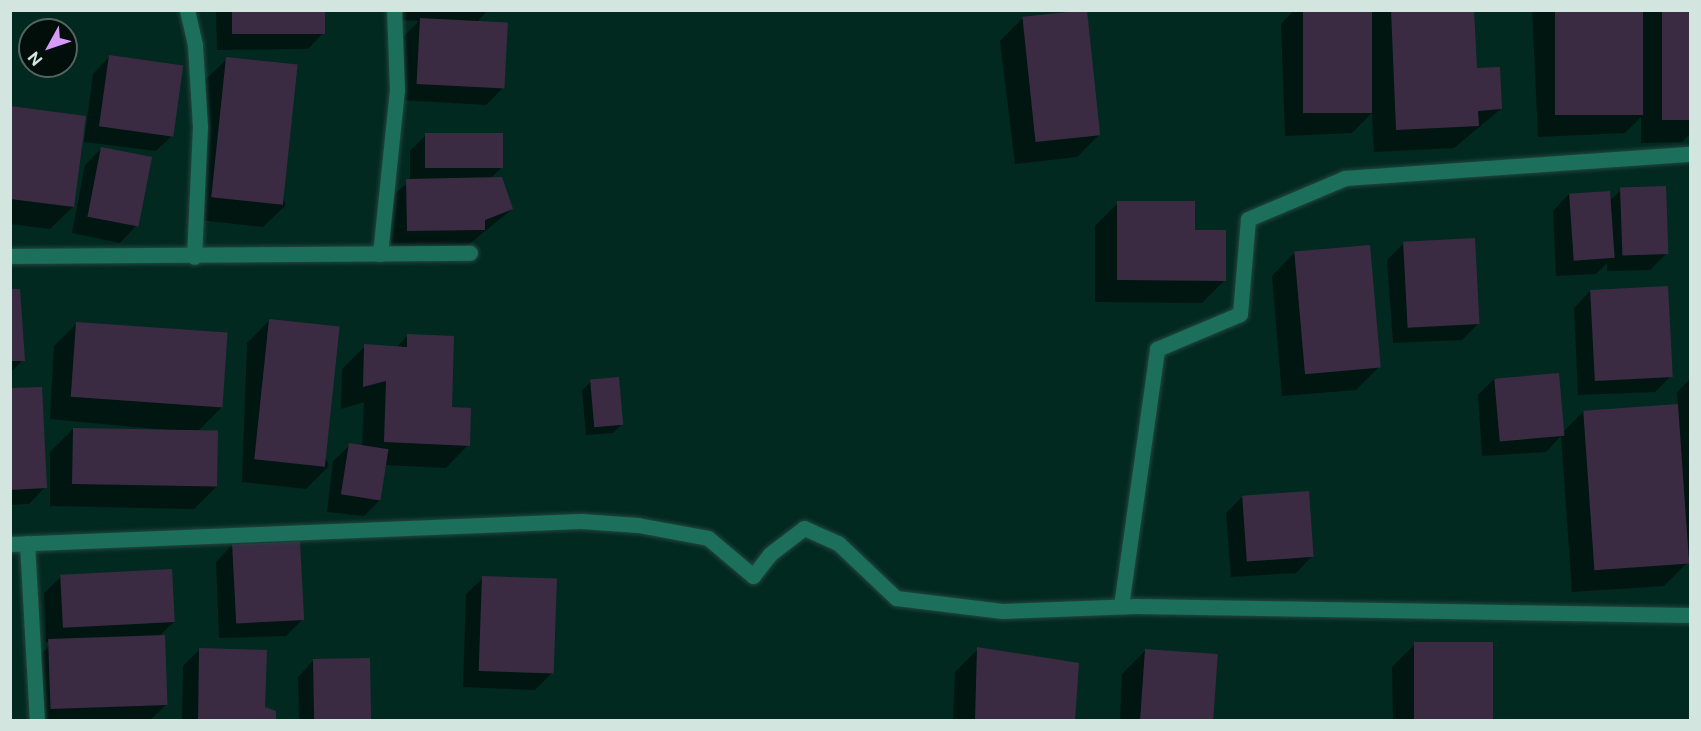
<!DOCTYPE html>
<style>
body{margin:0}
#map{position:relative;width:1701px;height:731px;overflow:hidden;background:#022920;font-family:"Public Sans",sans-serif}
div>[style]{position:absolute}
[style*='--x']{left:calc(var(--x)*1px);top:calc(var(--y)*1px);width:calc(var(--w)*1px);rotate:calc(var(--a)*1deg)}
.shadow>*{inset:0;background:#0007}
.building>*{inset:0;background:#3a2b43;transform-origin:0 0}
.roads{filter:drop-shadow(0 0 2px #23473f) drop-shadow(0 0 2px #23473f)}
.minor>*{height:15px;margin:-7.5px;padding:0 7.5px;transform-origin:7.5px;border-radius:7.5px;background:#1c6f5b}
span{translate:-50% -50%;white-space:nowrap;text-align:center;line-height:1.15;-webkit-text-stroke:4.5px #020e0a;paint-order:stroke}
.frame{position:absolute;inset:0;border:12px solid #d2e6df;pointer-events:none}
.north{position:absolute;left:18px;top:18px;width:60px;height:60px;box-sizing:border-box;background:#020e0a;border:2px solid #55645f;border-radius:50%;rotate:230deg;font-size:16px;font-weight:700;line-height:24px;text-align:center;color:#d2e6df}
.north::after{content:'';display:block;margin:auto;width:21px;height:27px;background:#d69bfa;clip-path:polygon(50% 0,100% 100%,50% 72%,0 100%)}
</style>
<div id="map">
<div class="shadow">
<div style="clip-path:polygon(216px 10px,324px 10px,324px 32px,308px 49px,217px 50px)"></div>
<div style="clip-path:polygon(400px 10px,488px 10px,476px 23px,503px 88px,486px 105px,400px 100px,404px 36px,419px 21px,400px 20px)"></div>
<div style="clip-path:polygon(1294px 10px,1473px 10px,1475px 69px,1501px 109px,1454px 148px,1374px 152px,1372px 113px,1352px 133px,1285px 136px,1281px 24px)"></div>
<div style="clip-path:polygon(1532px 10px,1690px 10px,1690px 134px,1682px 142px,1641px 143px,1641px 117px,1625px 133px,1538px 137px)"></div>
<div style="clip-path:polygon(1023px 18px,1100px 134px,1077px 157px,1015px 164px,1000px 41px)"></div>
<div style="clip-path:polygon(109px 57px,173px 135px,156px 151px,84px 142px,93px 74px)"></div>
<div style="clip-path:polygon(227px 59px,286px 205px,263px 227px,199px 220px,204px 81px)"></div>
<div style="clip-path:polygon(10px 108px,73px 207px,50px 229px,10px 224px)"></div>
<div style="clip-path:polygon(426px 135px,502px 167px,490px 179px,512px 209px,467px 246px,391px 247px,390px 197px,410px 181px,410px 151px)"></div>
<div style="clip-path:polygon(102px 148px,136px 226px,120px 243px,72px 233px,85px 165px)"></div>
<div style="clip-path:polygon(1621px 190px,1667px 253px,1650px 270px,1607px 271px,1607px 263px,1596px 274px,1556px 276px,1553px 211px,1569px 194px,1609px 201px)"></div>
<div style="clip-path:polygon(1118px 203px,1193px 231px,1225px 280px,1202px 303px,1095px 302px,1095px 226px)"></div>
<div style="clip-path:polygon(1404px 243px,1479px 323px,1462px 340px,1393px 343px,1387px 260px)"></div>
<div style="clip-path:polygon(1294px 253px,1379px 367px,1356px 390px,1282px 396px,1272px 276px)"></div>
<div style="clip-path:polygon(10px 291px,23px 360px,10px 373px)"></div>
<div style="clip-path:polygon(1590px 291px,1671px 376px,1655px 392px,1578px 395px,1574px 308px)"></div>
<div style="clip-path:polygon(270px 320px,329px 466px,306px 489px,242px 482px,247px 343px)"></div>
<div style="clip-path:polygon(77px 323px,222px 407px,197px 432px,217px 486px,194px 509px,50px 506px,50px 452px,73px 429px,187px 432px,50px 419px,54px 346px)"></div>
<div style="clip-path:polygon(408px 335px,468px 445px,446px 468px,385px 465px,380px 500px,364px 516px,327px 512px,333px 461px,350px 445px,362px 447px,364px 402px,341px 409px,342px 369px,365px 346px,396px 348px)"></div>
<div style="clip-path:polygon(1495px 378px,1562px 433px,1584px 411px,1678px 406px,1677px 392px,1690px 379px,1690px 556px,1686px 557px,1687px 563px,1664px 586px,1572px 592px,1561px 436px,1546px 452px,1482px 456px,1478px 395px)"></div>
<div style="clip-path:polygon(591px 382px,622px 424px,613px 433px,586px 435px,582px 390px)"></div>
<div style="clip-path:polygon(10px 389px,45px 487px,29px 504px,10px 505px)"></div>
<div style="clip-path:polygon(1243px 496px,1312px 556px,1296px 573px,1231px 577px,1226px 513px)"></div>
<div style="clip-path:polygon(232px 545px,302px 620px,286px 636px,219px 638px,216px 562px)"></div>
<div style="clip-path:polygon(61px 577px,174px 622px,158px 637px,166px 705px,150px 720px,33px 720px,26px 669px,49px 646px,76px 644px,46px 642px,44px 593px)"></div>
<div style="clip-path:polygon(483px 578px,552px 673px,535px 690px,463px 687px,466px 594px)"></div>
<div style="clip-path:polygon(1492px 643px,1493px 720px,1393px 720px,1392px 667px,1415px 644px)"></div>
<div style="clip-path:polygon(200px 649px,263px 709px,274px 712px,274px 720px,182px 720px,183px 666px)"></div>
<div style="clip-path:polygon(978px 649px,1077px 664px,1073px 720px,953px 720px,955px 672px)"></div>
<div style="clip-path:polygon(1145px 651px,1217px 656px,1213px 720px,1120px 720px,1122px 674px)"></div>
<div style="clip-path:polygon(314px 660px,368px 660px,370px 720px,299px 720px,298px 677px)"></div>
</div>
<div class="building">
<div style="left:232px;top:10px;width:93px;height:24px"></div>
<div style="left:1087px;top:10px;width:126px;height:65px;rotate:84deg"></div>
<div style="left:1303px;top:10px;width:69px;height:103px"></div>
<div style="clip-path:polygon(1391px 10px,1474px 10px,1477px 68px,1500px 67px,1502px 109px,1478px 111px,1479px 126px,1396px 130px)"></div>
<div style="left:1555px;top:10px;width:88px;height:105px"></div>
<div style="left:1662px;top:10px;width:28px;height:110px"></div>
<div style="left:420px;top:18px;width:88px;height:66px;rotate:3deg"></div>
<div style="left:109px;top:55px;width:75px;height:72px;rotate:8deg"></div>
<div style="left:226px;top:57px;width:72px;height:141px;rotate:6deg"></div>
<div style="clip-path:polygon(10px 106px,86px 116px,74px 207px,10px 199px)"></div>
<div style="left:425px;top:133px;width:78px;height:35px"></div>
<div style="left:101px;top:147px;width:52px;height:71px;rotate:11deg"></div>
<div style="clip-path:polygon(502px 177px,513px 209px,485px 220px,485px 230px,407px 231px,406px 179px)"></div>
<div style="left:1666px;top:186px;width:68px;height:46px;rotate:88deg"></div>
<div style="left:1610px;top:191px;width:67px;height:41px;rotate:86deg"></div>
<div style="clip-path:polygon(1117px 201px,1195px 201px,1195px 230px,1226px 230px,1226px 281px,1117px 280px)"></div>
<div style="left:1475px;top:238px;width:86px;height:72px;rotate:87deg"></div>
<div style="left:1370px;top:245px;width:123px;height:76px;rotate:85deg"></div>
<div style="left:1668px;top:286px;width:91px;height:78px;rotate:87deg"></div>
<div style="clip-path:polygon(10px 289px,20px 289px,25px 361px,10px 361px)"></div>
<div style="left:269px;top:319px;width:71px;height:141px;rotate:6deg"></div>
<div style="left:76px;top:322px;width:152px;height:75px;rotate:4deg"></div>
<div style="clip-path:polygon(407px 334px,454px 336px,452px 407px,471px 408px,470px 446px,384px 442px,386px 381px,363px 387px,364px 344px,407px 347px)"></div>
<div style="left:1559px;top:373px;width:63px;height:65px;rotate:85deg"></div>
<div style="left:619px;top:377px;width:48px;height:29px;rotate:85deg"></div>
<div style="clip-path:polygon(42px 387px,47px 488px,10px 490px,10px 388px)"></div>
<div style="left:1678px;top:404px;width:160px;height:95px;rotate:86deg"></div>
<div style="left:73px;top:428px;width:145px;height:56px;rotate:1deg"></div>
<div style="left:349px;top:443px;width:40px;height:52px;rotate:9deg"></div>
<div style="left:1309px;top:491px;width:66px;height:67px;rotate:86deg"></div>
<div style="left:300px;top:541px;width:79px;height:68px;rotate:87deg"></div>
<div style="left:172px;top:569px;width:53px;height:112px;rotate:87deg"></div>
<div style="left:482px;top:576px;width:75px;height:95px;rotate:2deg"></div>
<div style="left:165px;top:635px;width:70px;height:117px;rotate:88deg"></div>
<div style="left:1414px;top:642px;width:79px;height:78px"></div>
<div style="clip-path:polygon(977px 647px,1079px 663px,1075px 720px,975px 720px)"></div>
<div style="clip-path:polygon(199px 648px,267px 650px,265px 707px,276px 711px,276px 720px,198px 720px)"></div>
<div style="left:1145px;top:649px;width:73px;height:71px;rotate:4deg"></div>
<div style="left:370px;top:658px;width:62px;height:57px;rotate:89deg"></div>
</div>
<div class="roads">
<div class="minor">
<div style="--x:187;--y:10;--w:36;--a:77"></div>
<div style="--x:195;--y:45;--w:81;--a:86.5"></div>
<div style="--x:200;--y:126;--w:131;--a:92.6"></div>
<div style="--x:380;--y:254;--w:165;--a:-84.1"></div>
<div style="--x:397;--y:90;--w:80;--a:-92.1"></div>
<div style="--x:10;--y:256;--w:460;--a:-0.4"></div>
<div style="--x:27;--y:543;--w:177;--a:86.8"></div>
<div style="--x:10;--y:544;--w:571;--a:-2.31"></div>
<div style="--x:581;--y:521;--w:57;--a:4"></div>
<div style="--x:638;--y:525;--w:71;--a:10.5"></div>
<div style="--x:708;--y:538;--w:59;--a:40.2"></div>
<div style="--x:753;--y:576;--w:28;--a:-52"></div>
<div style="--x:770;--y:554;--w:43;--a:-37.4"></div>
<div style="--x:804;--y:528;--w:37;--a:24"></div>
<div style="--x:838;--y:543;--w:80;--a:43.5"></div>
<div style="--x:896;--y:598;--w:107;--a:7"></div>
<div style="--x:1002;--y:611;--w:134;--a:-2.1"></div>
<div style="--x:1136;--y:606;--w:554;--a:0.93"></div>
<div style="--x:1121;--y:606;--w:260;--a:-82"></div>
<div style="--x:1157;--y:349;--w:90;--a:-22.9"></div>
<div style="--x:1240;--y:314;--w:95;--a:-85.2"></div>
<div style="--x:1248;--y:219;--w:105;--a:-22.9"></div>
<div style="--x:1345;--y:178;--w:346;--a:-4"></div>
</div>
</div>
<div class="frame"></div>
<div class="north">N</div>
</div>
